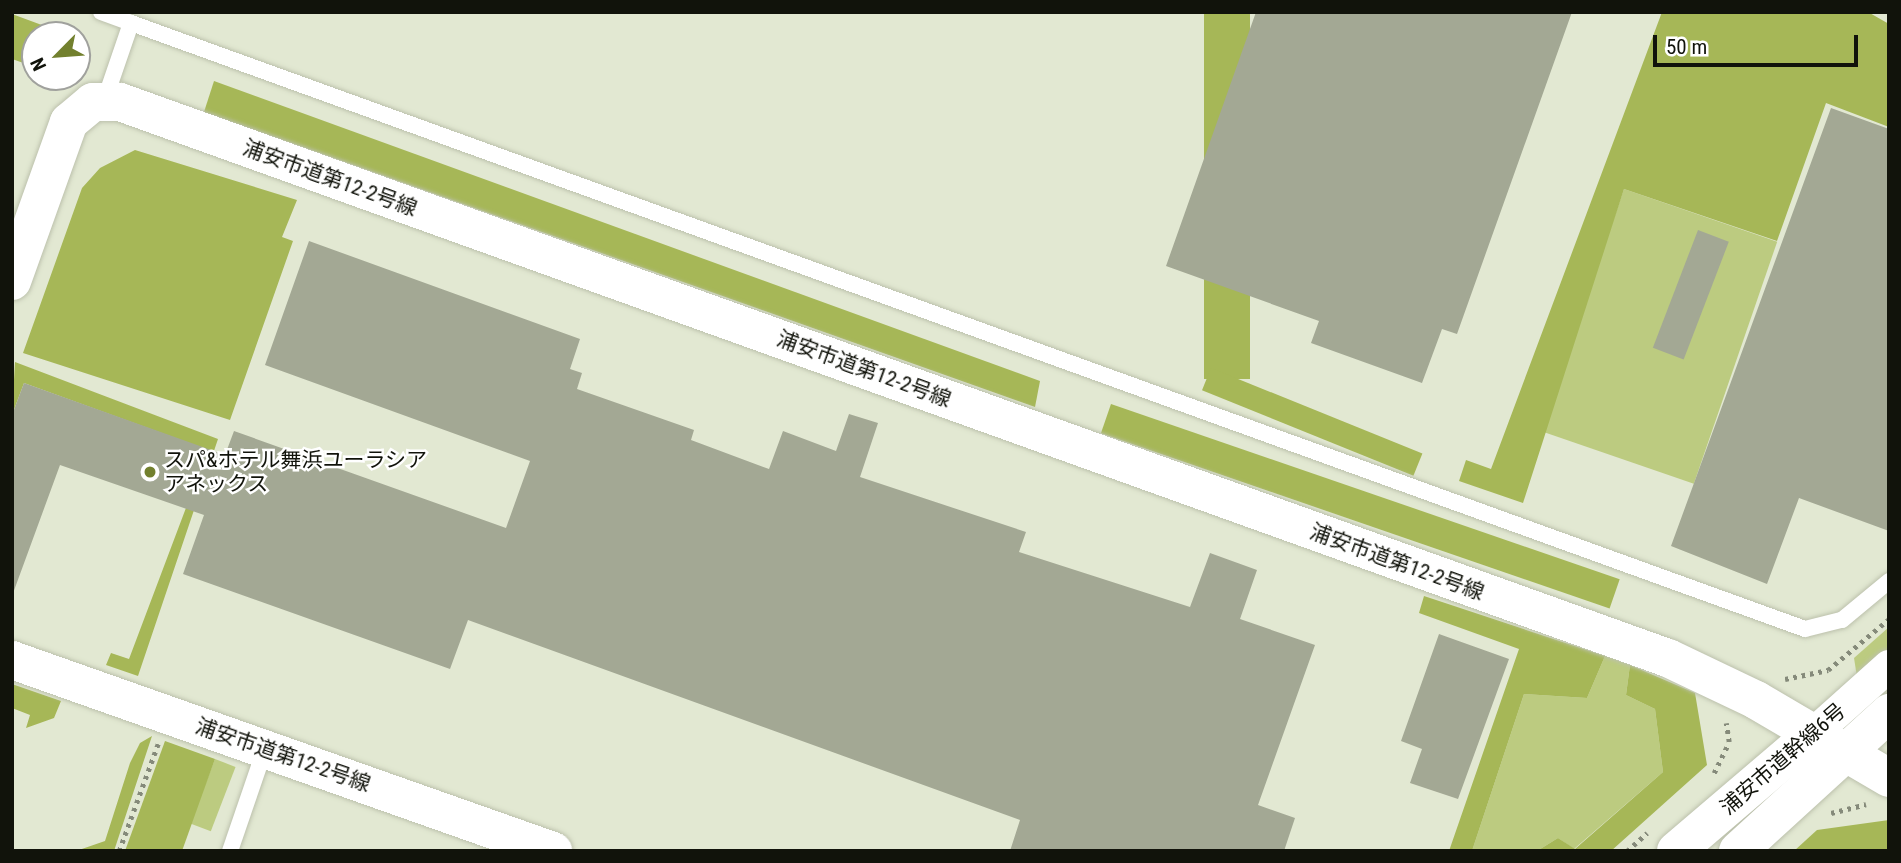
<!DOCTYPE html>
<meta charset="utf-8">
<style>
body{margin:0}
#map{position:relative;width:1901px;height:863px;overflow:hidden;background:#e2e8d2;font-family:"Roboto Condensed","Noto Sans JP",sans-serif}
div>[style]{position:absolute}
[style*='--x']{left:calc(var(--x)*1px);top:calc(var(--y)*1px);width:calc(var(--w)*1px);rotate:calc(var(--a)*1deg)}
.green>*{inset:0;background:#bccb80;transform-origin:0 0}
.forest>*{inset:0;background:#a6b757;transform-origin:0 0}
.building>*{inset:0;background:#a3a894;transform-origin:0 0}
.path>*{height:4.5px;margin-top:-2.25px;transform-origin:0;background:repeating-linear-gradient(90deg,#858a7a 0 3.5px,transparent 0 8.5px)}
.roads{filter:drop-shadow(0 0 2px #bcc1ac) drop-shadow(0 0 2px #bcc1ac)}
.lane>*{height:16px;margin:-8px;padding:0 8px;transform-origin:8px;border-radius:8px;background:#fff}
.street>*{height:32px;margin:-16px;padding:0 16px;transform-origin:16px;border-radius:16px;background:#fff}
.secondary>*{height:38px;margin:-19px;padding:0 19px;transform-origin:19px;border-radius:19px;background:#fff}
.dots>*{width:19px;height:19px;translate:-50% -50%;box-sizing:border-box;border:4px solid #fff;border-radius:50%}
span{translate:-50% -50%;white-space:nowrap;text-align:center;line-height:1.15;-webkit-text-stroke:5px #fff;paint-order:stroke}
.street-label{font-size:21px;color:#11130b}
.poi-label{font-size:21px;color:#11130b}
.left{translate:0 -50%;text-align:left}
.frame{position:absolute;inset:0;border:14px solid #11130b;pointer-events:none}
.north{position:absolute;left:21px;top:21px;width:70px;height:70px;box-sizing:border-box;background:#fff;border:2px solid #a0a19d;border-radius:50%;rotate:245deg;font-size:19px;font-weight:700;line-height:28px;text-align:center;color:#11130b}
.north::after{content:'';display:block;margin:auto;width:24px;height:32px;background:#72802e;clip-path:polygon(50% 0,100% 100%,50% 72%,0 100%)}
.scale{position:absolute;left:1653px;top:35px;width:205px;height:32px;box-sizing:border-box;border:4px solid #11130b;border-top:0;padding-left:9px;font-size:21px;line-height:24px;white-space:nowrap;color:#11130b;-webkit-text-stroke:5px #fff;paint-order:stroke}
</style>
<div id="map">
<div class="green">
<div style="left:1624px;top:189px;width:162px;height:256px;rotate:19deg"></div>
<div style="clip-path:polygon(1889px 627px,1889px 649px,1857px 677px,1854px 658px)"></div>
<div style="clip-path:polygon(1605px 656px,1630px 665px,1626px 695px,1655px 709px,1663px 772px,1574px 849px,1558px 838px,1537px 851px,1472px 851px,1524px 694px,1587px 698px)"></div>
<div style="left:215px;top:759px;width:22px;height:69px;rotate:21deg"></div>
</div>
<div class="forest">
<div style="left:1204px;top:12px;width:46px;height:367px"></div>
<div style="clip-path:polygon(1662px 12px,1868px 12px,1889px 24px,1889px 127px,1826px 103px,1777px 241px,1624px 189px,1523px 503px,1459px 481px,1466px 460px,1491px 469px)"></div>
<div style="clip-path:polygon(12px 14px,58px 31px,35px 35px,35px 67px,12px 59px)"></div>
<div style="clip-path:polygon(214px 81px,1040px 381px,1035px 407px,204px 112px)"></div>
<div style="clip-path:polygon(135px 150px,297px 200px,282px 237px,293px 241px,230px 420px,23px 353px,82px 188px,100px 168px)"></div>
<div style="clip-path:polygon(15px 362px,218px 439px,138px 676px,106px 665px,111px 653px,129px 659px,198px 476px,200px 447px,24px 383px,12px 415px)"></div>
<div style="left:1211px;top:368px;width:228px;height:24px;rotate:22deg"></div>
<div style="left:1111px;top:404px;width:538px;height:31px;rotate:19deg"></div>
<div style="clip-path:polygon(1424px 596px,1605px 656px,1587px 698px,1524px 694px,1472px 851px,1449px 851px,1519px 649px,1419px 613px)"></div>
<div style="clip-path:polygon(1630px 665px,1695px 693px,1707px 765px,1611px 851px,1537px 851px,1558px 838px,1575px 849px,1663px 772px,1655px 709px,1626px 695px)"></div>
<div style="clip-path:polygon(12px 684px,61px 701px,54px 718px,26px 728px,30px 715px,12px 708px)"></div>
<div style="clip-path:polygon(152px 736px,114px 851px,76px 851px,105px 841px,130px 763px,140px 743px)"></div>
<div style="clip-path:polygon(165px 741px,215px 759px,182px 851px,125px 851px)"></div>
<div style="clip-path:polygon(1889px 820px,1889px 851px,1794px 851px,1817px 830px)"></div>
</div>
<div class="building">
<div style="clip-path:polygon(1256px 12px,1572px 12px,1457px 334px,1442px 329px,1422px 383px,1311px 343px,1319px 321px,1166px 266px)"></div>
<div style="clip-path:polygon(1831px 108px,1889px 129px,1889px 531px,1799px 498px,1767px 584px,1671px 546px)"></div>
<div style="left:1698px;top:230px;width:33px;height:126px;rotate:21deg"></div>
<div style="clip-path:polygon(309px 241px,580px 339px,570px 369px,582px 373px,577px 389px,694px 430px,691px 440px,769px 469px,783px 431px,836px 451px,849px 414px,878px 423px,860px 477px,1026px 532px,1019px 552px,1190px 607px,1210px 553px,1257px 570px,1240px 619px,1315px 645px,1258px 805px,1295px 818px,1284px 851px,1010px 851px,1020px 820px,468px 620px,450px 669px,183px 574px,204px 515px,60px 465px,12px 596px,12px 415px,24px 383px,225px 455px,234px 431px,506px 528px,530px 461px,265px 365px)"></div>
<div style="clip-path:polygon(1439px 634px,1509px 659px,1458px 799px,1410px 783px,1422px 749px,1401px 741px)"></div>
</div>
<div class="path">
<div style="--x:1785;--y:679;--w:44;--a:-11.8"></div>
<div style="--x:1828;--y:670;--w:80;--a:-39.9"></div>
<div style="--x:1714;--y:773;--w:34;--a:-64"></div>
<div style="--x:1729;--y:742;--w:19;--a:-99"></div>
<div style="--x:1831;--y:813;--w:36;--a:-14"></div>
<div style="--x:119;--y:851;--w:114;--a:-70"></div>
<div style="--x:1627;--y:851;--w:27;--a:-42"></div>
</div>
<div class="roads">
<div class="lane">
<div style="--x:101;--y:12;--w:32;--a:20"></div>
<div style="--x:105;--y:99;--w:80;--a:-71.1"></div>
<div style="--x:131;--y:23;--w:1780;--a:19.9"></div>
<div style="--x:1805;--y:629;--w:38;--a:-14"></div>
<div style="--x:1842;--y:620;--w:61;--a:-39.7"></div>
<div style="--x:230;--y:851;--w:108;--a:-71.1"></div>
</div>
<div class="street">
<div style="--x:1813;--y:734;--w:102;--a:-41.8"></div>
</div>
<div class="secondary">
<div style="--x:12;--y:281;--w:169;--a:-70.3"></div>
<div style="--x:69;--y:122;--w:31;--a:-40"></div>
<div style="--x:93;--y:102;--w:27;--a:0"></div>
<div style="--x:120;--y:102;--w:1645;--a:19.76"></div>
<div style="--x:1668;--y:658;--w:98;--a:25.5"></div>
<div style="--x:1756;--y:700;--w:154;--a:30.4"></div>
<div style="--x:12;--y:660;--w:574;--a:19.45"></div>
<div style="--x:1676;--y:851;--w:180;--a:-40.5"></div>
<div style="--x:1738;--y:851;--w:205;--a:-42.4"></div>
</div>
</div>
<div class="dots">
<div style="left:150px;top:472px;background:#72802e"></div>
</div>
<div class="street-label">
<span style="left:330px;top:178px;rotate:20deg">浦安市道第12-2号線</span>
<span style="left:864px;top:369px;rotate:20deg">浦安市道第12-2号線</span>
<span style="left:1397px;top:562px;rotate:20deg">浦安市道第12-2号線</span>
<span style="left:283px;top:755px;rotate:19deg">浦安市道第12-2号線</span>
<span style="left:1783px;top:759px;rotate:-41deg">浦安市道幹線6号</span>
</div>
<div class="poi-label">
<span class="left" style="left:164px;top:472px">スパ&amp;ホテル舞浜ユーラシア<br>アネックス</span>
</div>
<div class="frame"></div>
<div class="north">N</div>
<div class="scale">50 m</div>
</div>
